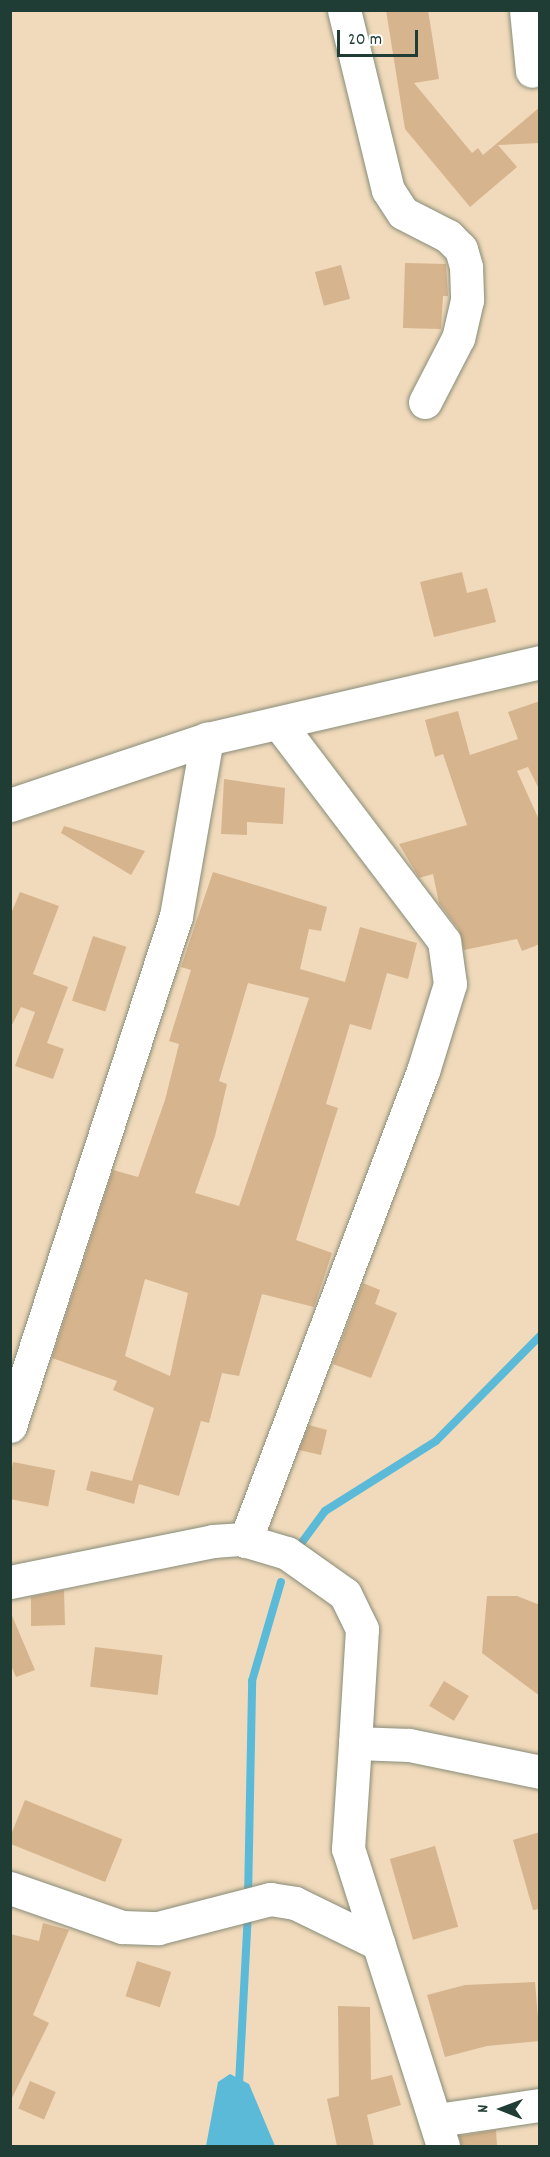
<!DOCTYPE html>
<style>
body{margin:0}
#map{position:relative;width:550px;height:2157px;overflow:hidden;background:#f1dabb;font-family:Dekko,sans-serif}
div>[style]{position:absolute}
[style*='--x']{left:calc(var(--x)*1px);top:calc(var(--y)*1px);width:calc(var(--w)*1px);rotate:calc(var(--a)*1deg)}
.water>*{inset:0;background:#5abad8}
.stream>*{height:8px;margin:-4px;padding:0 4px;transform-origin:4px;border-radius:4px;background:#5abad8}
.building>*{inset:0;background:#d6b48d;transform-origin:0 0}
.roads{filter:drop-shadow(0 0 2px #888c78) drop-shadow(0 0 2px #888c78)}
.minor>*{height:33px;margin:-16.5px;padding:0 16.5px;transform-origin:16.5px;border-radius:16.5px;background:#fff}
span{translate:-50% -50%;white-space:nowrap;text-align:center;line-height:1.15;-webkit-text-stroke:4.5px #fff;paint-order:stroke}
.frame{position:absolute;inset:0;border:12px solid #1f3d34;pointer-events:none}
.north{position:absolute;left:472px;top:2079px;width:60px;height:60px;-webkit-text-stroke:4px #fff;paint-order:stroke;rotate:271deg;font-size:16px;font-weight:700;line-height:24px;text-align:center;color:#1f3d34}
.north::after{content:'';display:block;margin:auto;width:21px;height:27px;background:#1f3d34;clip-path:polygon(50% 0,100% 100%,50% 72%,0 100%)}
.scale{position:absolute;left:337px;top:30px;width:81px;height:27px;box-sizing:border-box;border:3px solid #1f3d34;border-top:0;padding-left:8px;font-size:18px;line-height:21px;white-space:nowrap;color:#1f3d34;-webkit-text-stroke:4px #fff;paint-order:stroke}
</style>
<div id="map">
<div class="water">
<div style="clip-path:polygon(230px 2074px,249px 2084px,275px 2146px,206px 2146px,218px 2082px)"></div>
</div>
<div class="stream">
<div style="--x:297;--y:1549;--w:47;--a:-53.6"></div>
<div style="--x:325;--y:1511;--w:131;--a:-32.2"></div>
<div style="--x:436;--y:1441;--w:148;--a:-45.3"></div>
<div style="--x:248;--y:1899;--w:218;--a:-88.9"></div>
<div style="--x:252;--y:1681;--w:103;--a:-73.7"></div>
<div style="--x:239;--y:2084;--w:173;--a:-87"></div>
</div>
<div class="building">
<div style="clip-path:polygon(386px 10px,428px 10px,439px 79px,414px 83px,472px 153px,478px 148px,483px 155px,540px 107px,540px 143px,498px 145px,517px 167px,470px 207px,405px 129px)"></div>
<div style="clip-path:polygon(405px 263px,446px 264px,448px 296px,443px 296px,441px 329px,403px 328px)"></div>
<div style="left:341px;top:265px;width:35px;height:27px;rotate:75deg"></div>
<div style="clip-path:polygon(462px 572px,467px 593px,487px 588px,496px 622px,434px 637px,420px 582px)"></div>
<div style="clip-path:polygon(540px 701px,540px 791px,528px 767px,517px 771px,540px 822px,540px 944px,522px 951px,517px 939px,464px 950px,459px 930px,439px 903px,433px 874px,419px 878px,399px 844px,467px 825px,443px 754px,435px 757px,425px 720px,458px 711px,470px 755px,518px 739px,508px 712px)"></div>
<div style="clip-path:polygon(224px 779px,285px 788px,283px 824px,247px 822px,247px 835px,221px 834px)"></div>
<div style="clip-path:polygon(64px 826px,145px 851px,131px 875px,61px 833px)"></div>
<div style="clip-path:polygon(evenodd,213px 872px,327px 907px,321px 931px,309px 929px,300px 969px,345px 982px,360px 927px,417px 943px,408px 979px,387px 973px,371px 1030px,350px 1024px,326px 1104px,338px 1108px,296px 1240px,332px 1253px,314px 1307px,262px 1294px,239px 1376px,222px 1373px,209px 1423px,201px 1421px,179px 1496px,139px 1484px,134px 1504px,86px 1490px,91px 1471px,132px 1481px,154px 1408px,113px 1390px,117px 1381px,52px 1358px,113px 1170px,138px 1177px,165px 1100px,179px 1044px,169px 1041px,191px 970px,181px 967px,213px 872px,248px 983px,309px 998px,239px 1206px,195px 1193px,215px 1136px,227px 1084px,219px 1081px,248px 983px,213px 872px,145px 1279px,188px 1293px,170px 1376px,125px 1356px,145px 1279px)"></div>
<div style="clip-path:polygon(20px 892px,59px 906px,33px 974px,68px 987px,47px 1043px,64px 1049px,53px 1079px,15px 1066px,35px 1012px,21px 1007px,10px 1029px,10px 916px)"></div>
<div style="left:93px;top:936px;width:35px;height:68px;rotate:18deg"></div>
<div style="clip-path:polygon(363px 1283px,380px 1290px,375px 1304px,397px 1313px,371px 1378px,333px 1364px)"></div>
<div style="clip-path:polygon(309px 1425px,327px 1430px,321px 1455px,299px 1450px)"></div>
<div style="left:13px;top:1462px;width:43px;height:37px;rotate:11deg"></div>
<div style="clip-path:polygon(64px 1590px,65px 1625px,31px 1626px,31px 1597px)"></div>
<div style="clip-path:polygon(487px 1596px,517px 1596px,540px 1605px,540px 1696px,482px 1653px)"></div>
<div style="clip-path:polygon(10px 1611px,35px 1670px,16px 1677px,10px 1663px)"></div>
<div style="left:95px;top:1647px;width:68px;height:40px;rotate:7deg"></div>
<div style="left:444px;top:1681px;width:29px;height:29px;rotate:31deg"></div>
<div style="left:25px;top:1800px;width:105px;height:46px;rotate:22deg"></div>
<div style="clip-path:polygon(540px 1832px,540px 1909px,533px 1910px,513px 1840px)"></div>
<div style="left:435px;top:1846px;width:84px;height:47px;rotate:74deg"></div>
<div style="clip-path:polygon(43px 1923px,69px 1930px,33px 2015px,49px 2023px,10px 2102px,10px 1934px,39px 1941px)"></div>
<div style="left:137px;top:1961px;width:36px;height:37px;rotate:18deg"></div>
<div style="clip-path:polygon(535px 1982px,540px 2041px,487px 2046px,445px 2057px,427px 1995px,465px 1985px)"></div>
<div style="clip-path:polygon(338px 2006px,370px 2007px,371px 2080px,392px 2075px,401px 2105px,367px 2115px,374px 2146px,337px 2146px,327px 2099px,339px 2096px)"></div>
<div style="left:30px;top:2081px;width:28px;height:30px;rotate:23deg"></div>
<div style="clip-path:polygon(496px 2130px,497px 2146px,461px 2146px,459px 2136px)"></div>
</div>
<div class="roads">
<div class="minor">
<div style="--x:344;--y:10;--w:185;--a:76.3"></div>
<div style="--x:388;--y:190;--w:27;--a:57"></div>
<div style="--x:403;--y:213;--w:51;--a:27.1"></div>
<div style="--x:448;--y:236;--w:18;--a:45"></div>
<div style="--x:461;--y:249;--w:19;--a:74"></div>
<div style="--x:466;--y:267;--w:33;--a:88"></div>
<div style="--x:467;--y:300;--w:39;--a:103"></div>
<div style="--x:458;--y:338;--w:72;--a:117.3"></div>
<div style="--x:526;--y:10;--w:61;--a:84.4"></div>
<div style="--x:10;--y:805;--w:208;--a:-18.5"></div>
<div style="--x:207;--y:739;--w:342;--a:-13"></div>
<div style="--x:10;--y:1426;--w:536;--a:-71.97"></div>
<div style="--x:176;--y:916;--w:180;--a:-80.1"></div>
<div style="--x:245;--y:1541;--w:503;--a:-69.26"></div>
<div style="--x:423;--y:1071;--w:91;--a:-72.8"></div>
<div style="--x:450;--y:984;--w:43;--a:-97.9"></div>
<div style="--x:444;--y:941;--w:273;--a:-127.2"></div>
<div style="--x:10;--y:1582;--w:207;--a:-11.4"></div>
<div style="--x:213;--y:1541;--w:27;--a:-4"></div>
<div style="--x:240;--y:1539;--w:49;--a:16.6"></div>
<div style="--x:287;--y:1553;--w:71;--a:35.3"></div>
<div style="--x:345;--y:1594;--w:39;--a:64"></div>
<div style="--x:362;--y:1629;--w:114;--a:93.5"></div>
<div style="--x:10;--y:1888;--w:119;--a:19.2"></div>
<div style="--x:122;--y:1927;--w:36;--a:2"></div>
<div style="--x:158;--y:1928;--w:116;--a:-14.5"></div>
<div style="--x:270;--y:1899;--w:25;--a:9"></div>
<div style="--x:295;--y:1903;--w:93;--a:26"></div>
<div style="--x:438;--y:2120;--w:103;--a:-8.4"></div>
<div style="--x:443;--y:2146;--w:312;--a:-107.7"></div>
<div style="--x:348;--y:1849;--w:106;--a:-86.2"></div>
<div style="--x:355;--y:1743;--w:54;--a:2.1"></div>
<div style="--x:409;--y:1745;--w:134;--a:11.6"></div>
</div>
</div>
<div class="frame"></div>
<div class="north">N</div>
<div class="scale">20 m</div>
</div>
